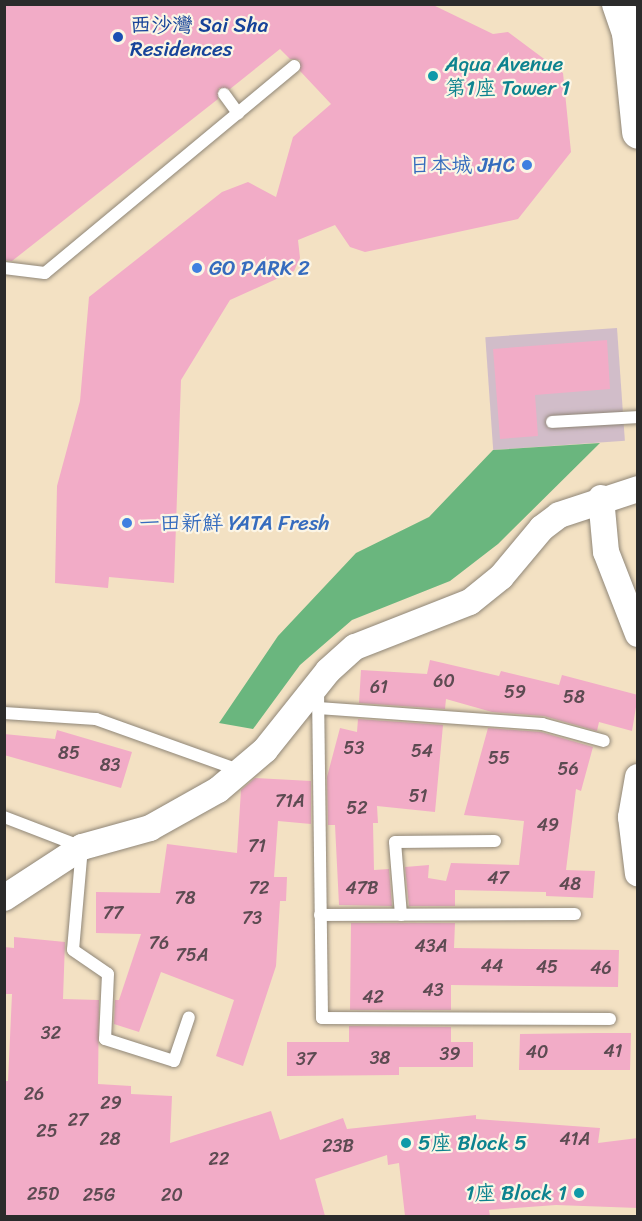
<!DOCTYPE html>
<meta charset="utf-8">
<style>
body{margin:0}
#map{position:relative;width:642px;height:1221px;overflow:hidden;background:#f3e1c3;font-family:Sriracha,"LXGW WenKai TC",sans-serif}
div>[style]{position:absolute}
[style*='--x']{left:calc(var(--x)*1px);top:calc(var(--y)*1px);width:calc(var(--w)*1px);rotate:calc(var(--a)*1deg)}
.industrial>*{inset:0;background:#d1bdc9;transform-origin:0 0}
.forest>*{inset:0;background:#6ab67e}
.building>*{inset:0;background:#f2acc7}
.roads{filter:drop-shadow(0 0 2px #8f8677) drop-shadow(0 0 2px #8f8677)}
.service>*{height:12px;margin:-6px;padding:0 6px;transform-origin:6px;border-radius:6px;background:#fff}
.minor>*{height:26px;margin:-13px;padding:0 13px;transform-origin:13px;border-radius:13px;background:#fff}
.tertiary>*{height:32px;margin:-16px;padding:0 16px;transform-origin:16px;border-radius:16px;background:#fff}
.dots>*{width:16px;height:16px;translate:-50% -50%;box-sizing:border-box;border:3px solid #fcf5e5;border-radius:50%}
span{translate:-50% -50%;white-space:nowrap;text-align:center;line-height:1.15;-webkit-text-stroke:4.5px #fcf5e5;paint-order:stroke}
.number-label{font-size:18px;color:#5d4b52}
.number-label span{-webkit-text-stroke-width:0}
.transit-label{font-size:21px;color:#164399}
.left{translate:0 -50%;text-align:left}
.culture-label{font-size:21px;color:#0d838f}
.right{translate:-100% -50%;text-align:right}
.shop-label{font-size:21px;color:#366cbe}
.frame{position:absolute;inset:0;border:6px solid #2b2b2b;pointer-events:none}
</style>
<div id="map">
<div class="industrial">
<div style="left:617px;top:328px;width:113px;height:132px;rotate:86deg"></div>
</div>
<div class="forest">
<div style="clip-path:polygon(600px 443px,498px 544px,450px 581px,352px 620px,300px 665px,253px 729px,219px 723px,278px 636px,356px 553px,429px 517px,493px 450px)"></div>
</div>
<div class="building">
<div style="clip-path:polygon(4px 4px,431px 4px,493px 34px,508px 32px,563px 73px,571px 152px,518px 219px,365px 252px,350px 247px,335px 225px,298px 240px,300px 258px,294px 271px,230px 300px,181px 380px,174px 583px,109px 577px,108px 588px,55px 583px,57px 486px,80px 401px,89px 297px,222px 192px,248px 182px,276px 197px,293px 137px,331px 104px,300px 71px,300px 60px,290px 59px,280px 49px,230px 89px,219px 88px,218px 99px,12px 261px,4px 260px)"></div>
<div style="clip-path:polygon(607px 340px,610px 389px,535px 395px,538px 436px,500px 439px,493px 349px)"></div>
<div style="clip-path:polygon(430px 660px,499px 676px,501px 671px,559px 685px,562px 675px,638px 695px,632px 731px,599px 722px,597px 731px,544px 716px,492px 712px,446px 699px,445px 709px,359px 703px,361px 670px,427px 674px)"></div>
<div style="clip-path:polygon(358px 719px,443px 725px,435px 812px,377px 806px,378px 823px,373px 823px,374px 870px,389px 869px,392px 906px,339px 905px,335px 825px,328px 825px,327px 777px,340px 728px,357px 732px)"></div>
<div style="clip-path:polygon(488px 728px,541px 732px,593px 747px,581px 791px,576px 789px,566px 870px,595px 871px,593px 898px,546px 896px,546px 892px,455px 890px,455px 906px,409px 906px,405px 867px,429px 865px,428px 878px,446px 881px,451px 863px,519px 865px,524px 821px,464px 815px)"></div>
<div style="clip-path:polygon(57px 730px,132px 752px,121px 788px,4px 755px,4px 734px,55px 739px)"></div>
<div style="clip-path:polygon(255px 778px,311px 781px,311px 824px,278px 821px,274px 877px,287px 877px,286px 901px,280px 901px,276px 966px,243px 1066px,216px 1056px,234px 1000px,161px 972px,139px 1032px,114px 1024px,115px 1000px,119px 1000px,141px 934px,96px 933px,96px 892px,160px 893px,167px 844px,237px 853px,241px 790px)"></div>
<div style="clip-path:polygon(351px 923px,455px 923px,454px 948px,619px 950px,618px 987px,451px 985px,451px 1010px,350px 1010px)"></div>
<div style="clip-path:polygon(14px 937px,65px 942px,63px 999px,99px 1000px,98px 1084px,131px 1086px,131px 1094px,172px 1096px,170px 1143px,271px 1111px,280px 1140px,343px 1118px,347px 1129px,476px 1115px,476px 1119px,600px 1128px,598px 1143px,638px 1138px,638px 1208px,556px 1205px,489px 1210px,490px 1216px,405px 1216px,399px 1163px,388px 1165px,387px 1155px,315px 1179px,325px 1216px,4px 1215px,4px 1081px,8px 1081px,12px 994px,4px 994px,4px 947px,14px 948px)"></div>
<div style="clip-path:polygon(349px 1026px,451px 1027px,451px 1042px,473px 1042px,473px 1067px,399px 1067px,399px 1075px,287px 1076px,287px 1042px,349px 1042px)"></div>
<div style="clip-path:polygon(596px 1033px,631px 1033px,630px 1070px,519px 1070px,520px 1034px)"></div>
</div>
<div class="roads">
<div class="service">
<div style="--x:224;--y:94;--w:24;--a:54"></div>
<div style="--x:4;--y:268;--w:41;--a:7"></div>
<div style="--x:45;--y:273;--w:324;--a:-39.7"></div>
<div style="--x:552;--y:422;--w:86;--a:-3.3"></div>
<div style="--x:318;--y:690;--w:328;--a:89.3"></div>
<div style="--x:322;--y:1018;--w:288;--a:0.2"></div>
<div style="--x:318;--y:708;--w:225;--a:4.1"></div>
<div style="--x:542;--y:724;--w:64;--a:15.3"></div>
<div style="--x:4;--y:713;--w:92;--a:3.7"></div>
<div style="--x:96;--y:719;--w:154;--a:19.7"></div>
<div style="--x:4;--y:817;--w:84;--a:21"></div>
<div style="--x:82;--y:847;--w:103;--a:95"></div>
<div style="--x:73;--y:950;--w:42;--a:34.4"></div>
<div style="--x:108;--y:974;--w:65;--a:92.6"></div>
<div style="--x:105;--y:1039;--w:72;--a:17.7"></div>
<div style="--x:174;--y:1061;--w:46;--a:-71.2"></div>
<div style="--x:320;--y:915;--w:255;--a:-0.2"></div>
<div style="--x:401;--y:915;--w:73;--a:-94.7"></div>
<div style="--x:395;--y:842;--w:100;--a:-0.6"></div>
</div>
<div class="minor">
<div style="--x:601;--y:498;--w:54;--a:84.7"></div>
<div style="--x:606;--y:552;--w:88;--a:68.7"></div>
<div style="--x:638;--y:777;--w:41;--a:99.9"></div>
<div style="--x:631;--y:817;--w:57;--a:83"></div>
<div style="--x:4;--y:898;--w:93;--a:-33.2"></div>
<div style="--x:82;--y:847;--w:71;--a:-15.6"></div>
<div style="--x:150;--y:828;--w:78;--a:-29.2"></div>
<div style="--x:218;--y:790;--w:62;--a:-40.4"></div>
<div style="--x:265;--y:750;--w:101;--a:-51.4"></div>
<div style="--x:328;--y:671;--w:36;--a:-42"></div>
<div style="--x:355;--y:647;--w:123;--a:-21.4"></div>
<div style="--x:470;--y:602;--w:40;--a:-39"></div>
<div style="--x:501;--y:577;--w:64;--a:-50.1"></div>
<div style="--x:542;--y:528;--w:21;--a:-37"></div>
<div style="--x:559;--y:515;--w:83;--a:-18.2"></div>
</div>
<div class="tertiary">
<div style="--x:618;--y:4;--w:31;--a:71"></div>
<div style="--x:628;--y:33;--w:100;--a:84.2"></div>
</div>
</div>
<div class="dots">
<div style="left:118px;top:37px;background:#1a4fb4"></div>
<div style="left:433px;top:76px;background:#0f9aa8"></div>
<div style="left:527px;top:165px;background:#3f7fe0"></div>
<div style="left:197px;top:268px;background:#3f7fe0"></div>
<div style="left:127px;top:523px;background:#3f7fe0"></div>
<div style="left:406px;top:1143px;background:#0f9aa8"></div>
<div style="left:579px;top:1193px;background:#0f9aa8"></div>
</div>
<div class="number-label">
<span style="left:444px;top:681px">60</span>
<span style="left:379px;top:687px">61</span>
<span style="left:515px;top:692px">59</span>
<span style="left:574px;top:697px">58</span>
<span style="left:354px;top:748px">53</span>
<span style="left:422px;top:751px">54</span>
<span style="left:69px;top:753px">85</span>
<span style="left:499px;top:758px">55</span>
<span style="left:110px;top:765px">83</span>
<span style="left:568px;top:769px">56</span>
<span style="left:418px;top:796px">51</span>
<span style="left:290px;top:801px">71A</span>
<span style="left:357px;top:808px">52</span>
<span style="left:548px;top:825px">49</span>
<span style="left:257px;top:846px">71</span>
<span style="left:498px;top:878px">47</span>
<span style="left:570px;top:884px">48</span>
<span style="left:259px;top:888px">72</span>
<span style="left:362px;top:888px">47B</span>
<span style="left:185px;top:898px">78</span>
<span style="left:113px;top:913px">77</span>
<span style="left:252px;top:918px">73</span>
<span style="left:159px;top:943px">76</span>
<span style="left:431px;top:946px">43A</span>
<span style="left:192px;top:955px">75A</span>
<span style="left:492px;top:966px">44</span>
<span style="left:547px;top:967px">45</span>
<span style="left:601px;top:968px">46</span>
<span style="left:433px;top:990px">43</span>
<span style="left:373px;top:997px">42</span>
<span style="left:51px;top:1033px">32</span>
<span style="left:613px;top:1051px">41</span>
<span style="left:537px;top:1052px">40</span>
<span style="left:450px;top:1054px">39</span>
<span style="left:380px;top:1058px">38</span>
<span style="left:306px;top:1059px">37</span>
<span style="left:34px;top:1094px">26</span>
<span style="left:111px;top:1103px">29</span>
<span style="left:78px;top:1120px">27</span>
<span style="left:47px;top:1131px">25</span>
<span style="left:110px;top:1139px">28</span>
<span style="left:575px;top:1139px">41A</span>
<span style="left:338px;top:1146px">23B</span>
<span style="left:219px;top:1159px">22</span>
<span style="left:43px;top:1194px">25D</span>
<span style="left:99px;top:1195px">25G</span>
<span style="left:172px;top:1195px">20</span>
</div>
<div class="transit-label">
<span class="left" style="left:130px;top:37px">西沙灣 Sai Sha<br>Residences</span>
</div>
<div class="culture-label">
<span class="left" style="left:445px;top:76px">Aqua Avenue<br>第1座 Tower 1</span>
<span class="left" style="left:418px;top:1143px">5座 Block 5</span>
<span class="right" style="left:567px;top:1193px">1座 Block 1</span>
</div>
<div class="shop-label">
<span class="right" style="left:515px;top:165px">日本城 JHC</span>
<span class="left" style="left:209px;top:268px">GO PARK 2</span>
<span class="left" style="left:139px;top:523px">一田新鮮 YATA Fresh</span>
</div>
<div class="frame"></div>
</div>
